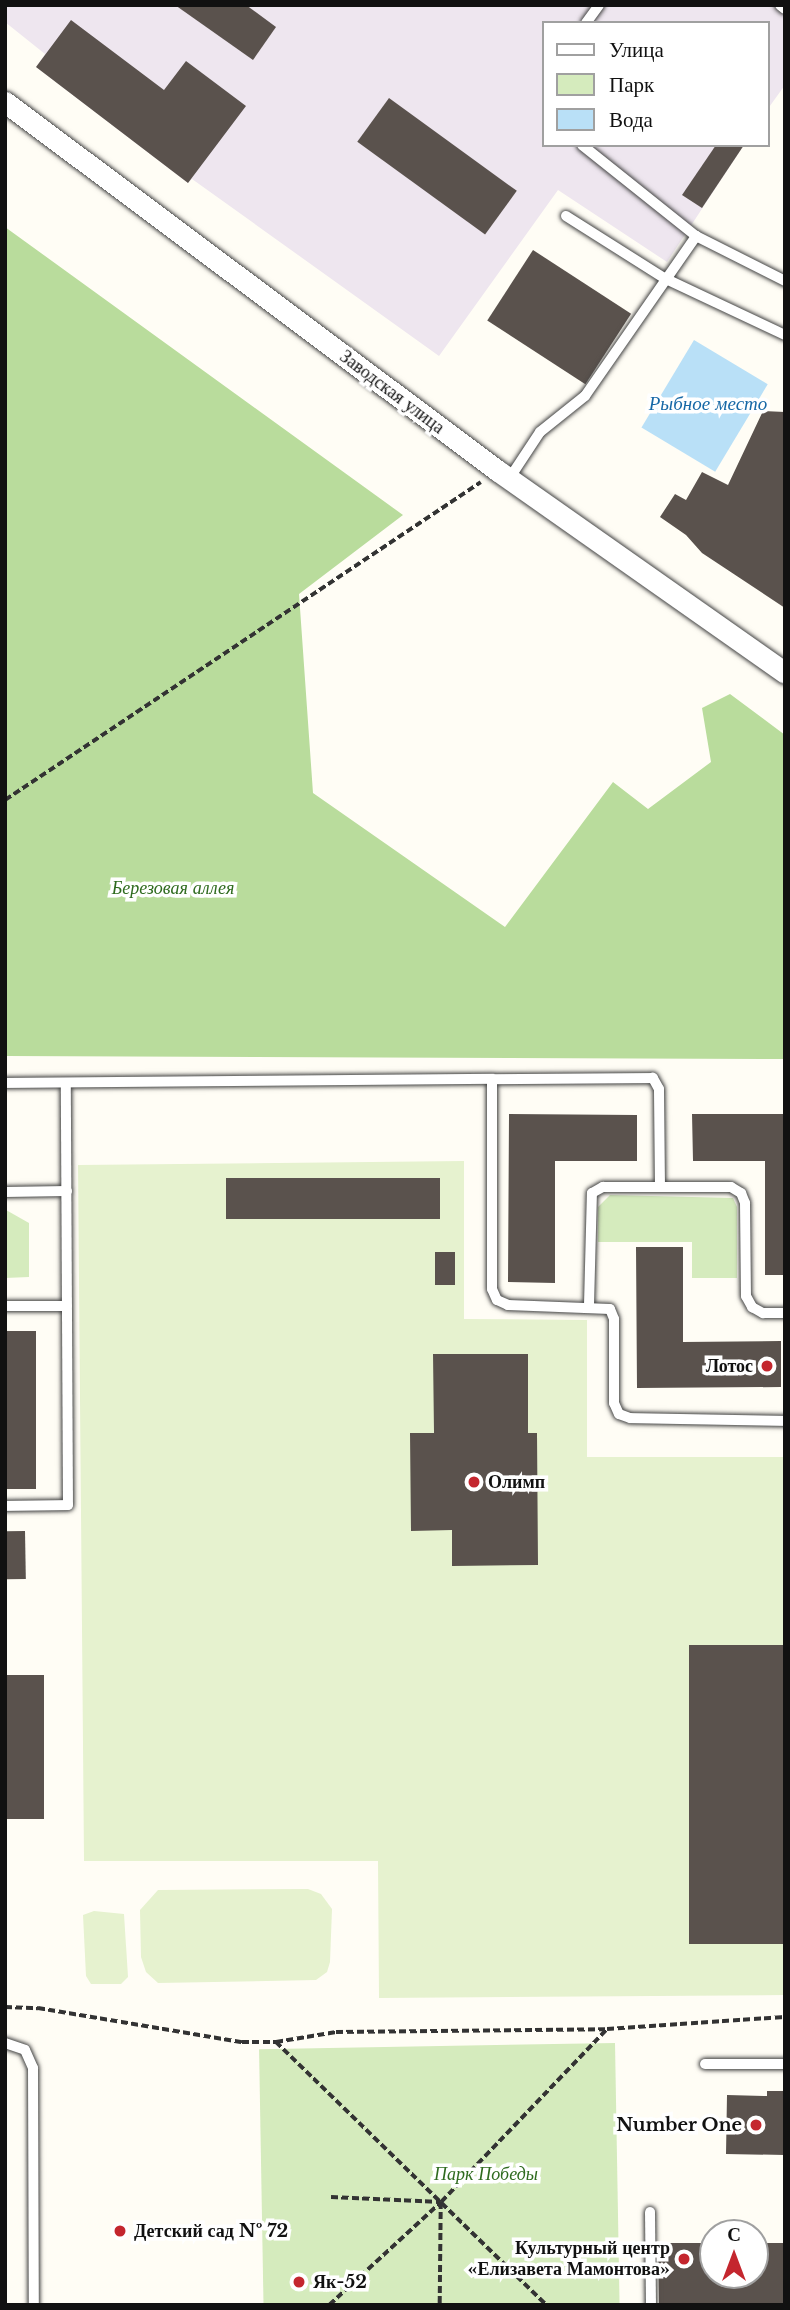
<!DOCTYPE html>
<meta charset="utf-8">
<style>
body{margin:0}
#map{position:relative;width:790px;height:2310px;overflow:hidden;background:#fffdf5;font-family:"Libre Baskerville",serif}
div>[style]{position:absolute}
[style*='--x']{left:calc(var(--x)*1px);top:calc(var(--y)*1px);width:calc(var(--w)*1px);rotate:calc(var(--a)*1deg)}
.industrial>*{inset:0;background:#eee6ef}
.green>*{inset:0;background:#d5ebbd;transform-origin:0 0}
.forest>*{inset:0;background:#b9dc9c}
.pitch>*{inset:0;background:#e6f2cf}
.water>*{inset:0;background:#b9e0f7;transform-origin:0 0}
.building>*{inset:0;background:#5a524d;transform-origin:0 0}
.path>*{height:3.5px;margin-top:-1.75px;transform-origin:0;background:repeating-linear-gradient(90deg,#333 0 7px,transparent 0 10.5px)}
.roads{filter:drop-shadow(0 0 2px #444) drop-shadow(0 0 2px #444)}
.lane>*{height:10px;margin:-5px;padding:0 5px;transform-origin:5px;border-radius:5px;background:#fff}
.street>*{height:21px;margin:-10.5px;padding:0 10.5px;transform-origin:10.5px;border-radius:10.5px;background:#fff}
.dots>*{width:19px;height:19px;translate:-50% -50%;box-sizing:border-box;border:4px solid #fff;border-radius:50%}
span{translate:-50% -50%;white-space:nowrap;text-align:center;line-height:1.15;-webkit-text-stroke:7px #fff;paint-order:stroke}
.street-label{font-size:18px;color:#111}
.park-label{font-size:18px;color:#2f6b1f;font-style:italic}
.poi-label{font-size:18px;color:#111;font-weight:700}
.right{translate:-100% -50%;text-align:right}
.left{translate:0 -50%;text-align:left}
.water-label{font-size:19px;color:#1768a6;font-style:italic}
.frame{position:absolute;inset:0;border:7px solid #111;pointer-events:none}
.legend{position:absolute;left:542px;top:21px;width:228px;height:126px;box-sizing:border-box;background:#fff;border:2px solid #a0a0a0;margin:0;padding:9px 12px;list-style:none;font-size:21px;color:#111}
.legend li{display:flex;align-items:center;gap:14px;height:35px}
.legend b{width:35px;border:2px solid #a0a0a0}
.north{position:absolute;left:699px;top:2219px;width:70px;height:70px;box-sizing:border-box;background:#fff;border:2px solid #a0a0a0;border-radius:50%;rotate:0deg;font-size:19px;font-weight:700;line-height:28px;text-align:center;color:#111}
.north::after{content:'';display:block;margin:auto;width:24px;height:32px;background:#c4262e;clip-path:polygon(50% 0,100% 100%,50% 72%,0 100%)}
</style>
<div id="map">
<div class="industrial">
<div style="clip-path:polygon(5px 5px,785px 5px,785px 85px,767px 110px,767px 23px,543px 23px,543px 145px,744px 145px,667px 262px,558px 190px,439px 356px,192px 179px,188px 183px,36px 67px,45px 54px,5px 22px)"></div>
</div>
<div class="green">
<div style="clip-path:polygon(610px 1195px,733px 1198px,737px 1207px,737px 1278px,692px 1278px,692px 1242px,598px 1242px,598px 1207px)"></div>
<div style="clip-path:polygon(6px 1210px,29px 1223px,29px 1277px,5px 1278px)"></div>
<div style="left:615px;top:2043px;width:262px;height:356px;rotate:89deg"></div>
</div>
<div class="forest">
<div style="clip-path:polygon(5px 227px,403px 515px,299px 594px,313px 793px,505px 927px,613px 782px,648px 809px,711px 762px,702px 708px,730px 694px,785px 735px,785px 1059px,5px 1056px)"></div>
</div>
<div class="pitch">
<div style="clip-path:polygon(464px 1161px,464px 1319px,587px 1320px,587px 1457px,785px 1457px,785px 1995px,379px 1998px,378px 1861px,84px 1861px,78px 1165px)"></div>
<div style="clip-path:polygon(308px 1889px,321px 1894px,332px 1909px,330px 1962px,327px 1972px,316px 1980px,158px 1983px,146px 1972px,141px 1957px,140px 1910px,158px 1890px)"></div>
<div style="clip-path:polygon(94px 1911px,124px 1914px,128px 1977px,121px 1984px,91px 1984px,86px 1976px,83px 1915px)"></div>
</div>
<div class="water">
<div style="left:694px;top:340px;width:86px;height:102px;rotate:31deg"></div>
</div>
<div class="building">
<div style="clip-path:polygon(175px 5px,246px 5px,276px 27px,253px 60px)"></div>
<div style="clip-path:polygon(71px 20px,164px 90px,186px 61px,246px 106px,188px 183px,36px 67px)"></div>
<div style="left:389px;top:98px;width:158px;height:54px;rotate:36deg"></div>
<div style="clip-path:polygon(716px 145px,744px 145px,702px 208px,682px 195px)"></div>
<div style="left:533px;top:250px;width:117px;height:84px;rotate:33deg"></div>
<div style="clip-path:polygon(763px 411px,785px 412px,785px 608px,702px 553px,686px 535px,660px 517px,675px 494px,686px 500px,702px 472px,728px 485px)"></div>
<div style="clip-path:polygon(509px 1114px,637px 1115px,637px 1161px,555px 1161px,555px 1283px,508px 1282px)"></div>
<div style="clip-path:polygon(692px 1114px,785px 1114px,785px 1275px,765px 1275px,765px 1161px,693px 1161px)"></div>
<div style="left:226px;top:1178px;width:214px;height:41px"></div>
<div style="clip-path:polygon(636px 1247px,683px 1247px,683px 1342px,781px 1341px,781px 1387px,637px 1388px)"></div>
<div style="left:435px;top:1252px;width:20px;height:33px"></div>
<div style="left:5px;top:1331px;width:31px;height:158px"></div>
<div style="clip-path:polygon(433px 1354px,528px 1354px,528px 1433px,537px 1433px,538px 1565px,452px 1566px,452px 1530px,411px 1531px,410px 1433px,434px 1433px)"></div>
<div style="left:25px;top:1531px;width:48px;height:20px;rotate:89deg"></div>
<div style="left:785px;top:1645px;width:299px;height:96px;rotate:90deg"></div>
<div style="left:5px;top:1675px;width:39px;height:144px"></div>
<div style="clip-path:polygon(767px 2091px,785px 2091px,785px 2155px,726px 2154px,727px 2095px,767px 2096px)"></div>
<div style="clip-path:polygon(658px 2243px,713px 2243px,713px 2275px,755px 2275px,755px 2243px,785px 2243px,785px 2305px,659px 2305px)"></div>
</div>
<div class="path">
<div style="--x:5;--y:800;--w:572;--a:-33.75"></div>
<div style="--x:5;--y:2007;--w:33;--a:2"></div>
<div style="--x:38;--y:2008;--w:207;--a:9.5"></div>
<div style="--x:242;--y:2042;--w:34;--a:0"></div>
<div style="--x:276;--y:2042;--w:377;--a:44.2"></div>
<div style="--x:276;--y:2042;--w:61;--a:-9.5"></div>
<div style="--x:336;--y:2032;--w:271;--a:-0.6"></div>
<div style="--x:607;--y:2029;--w:178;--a:-3.9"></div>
<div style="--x:331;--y:2197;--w:110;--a:2.6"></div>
<div style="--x:441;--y:2202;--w:103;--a:90.6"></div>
<div style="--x:329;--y:2305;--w:152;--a:-42.6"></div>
<div style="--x:441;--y:2202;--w:240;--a:-46.2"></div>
</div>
<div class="roads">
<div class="lane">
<div style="--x:780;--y:5;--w:6;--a:39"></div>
<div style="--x:586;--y:23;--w:22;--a:-54"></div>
<div style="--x:582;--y:145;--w:146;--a:38.6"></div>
<div style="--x:566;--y:216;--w:116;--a:32.3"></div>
<div style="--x:664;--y:278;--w:134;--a:25.2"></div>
<div style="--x:509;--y:479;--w:56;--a:-56.6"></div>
<div style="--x:540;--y:432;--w:58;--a:-38.7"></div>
<div style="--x:585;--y:396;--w:195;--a:-55.2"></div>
<div style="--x:696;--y:236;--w:100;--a:26.8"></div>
<div style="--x:5;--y:1083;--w:487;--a:-0.5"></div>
<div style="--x:660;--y:1187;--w:98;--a:-90.6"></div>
<div style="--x:659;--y:1089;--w:13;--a:-119"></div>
<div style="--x:653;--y:1078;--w:161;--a:179.6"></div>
<div style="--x:492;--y:1079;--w:210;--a:90"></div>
<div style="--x:492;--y:1289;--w:12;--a:66"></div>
<div style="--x:497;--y:1300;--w:12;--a:24"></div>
<div style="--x:508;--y:1305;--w:102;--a:2.2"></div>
<div style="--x:610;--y:1309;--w:11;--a:68"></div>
<div style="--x:614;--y:1319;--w:84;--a:90"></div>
<div style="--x:614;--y:1403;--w:12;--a:66"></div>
<div style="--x:619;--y:1414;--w:12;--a:20"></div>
<div style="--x:630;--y:1418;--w:155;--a:1.1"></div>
<div style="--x:5;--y:1192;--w:62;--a:-0.9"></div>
<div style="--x:589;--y:1305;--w:112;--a:-88.5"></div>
<div style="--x:592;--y:1193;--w:13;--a:-29"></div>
<div style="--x:603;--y:1187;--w:128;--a:0"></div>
<div style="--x:731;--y:1187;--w:12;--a:31"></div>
<div style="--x:741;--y:1193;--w:11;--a:68"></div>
<div style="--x:745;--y:1203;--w:93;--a:89.4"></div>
<div style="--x:746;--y:1296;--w:13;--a:61"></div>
<div style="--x:752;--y:1307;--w:13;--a:29"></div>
<div style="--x:763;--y:1313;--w:22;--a:0"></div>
<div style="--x:5;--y:1306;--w:62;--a:0"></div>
<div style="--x:5;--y:1506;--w:63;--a:-0.9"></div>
<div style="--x:68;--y:1505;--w:422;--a:-90.3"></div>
<div style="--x:5;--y:2043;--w:21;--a:19"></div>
<div style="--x:25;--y:2050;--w:20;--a:66"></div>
<div style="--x:33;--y:2068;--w:237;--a:89.8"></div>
<div style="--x:705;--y:2064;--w:80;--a:0"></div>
<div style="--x:650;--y:2212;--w:93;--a:89.4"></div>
</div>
<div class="street">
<div style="--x:5;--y:102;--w:616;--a:36.81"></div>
<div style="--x:498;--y:471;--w:351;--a:35.1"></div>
</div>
</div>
<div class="dots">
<div style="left:767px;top:1366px;background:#c4262e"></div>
<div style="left:474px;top:1482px;background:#c4262e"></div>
<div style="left:756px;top:2125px;background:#c4262e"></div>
<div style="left:120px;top:2231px;background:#c4262e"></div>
<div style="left:684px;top:2259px;background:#c4262e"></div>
<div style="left:299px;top:2282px;background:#c4262e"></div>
</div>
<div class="street-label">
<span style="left:392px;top:392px;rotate:37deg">Заводская улица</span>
</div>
<div class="park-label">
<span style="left:173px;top:888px">Березовая аллея</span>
<span style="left:486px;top:2174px">Парк Победы</span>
</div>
<div class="poi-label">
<span class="right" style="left:753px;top:1366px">Лотос</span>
<span class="left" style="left:488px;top:1482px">Олимп</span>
<span class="right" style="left:742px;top:2125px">Number One</span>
<span class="left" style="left:134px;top:2231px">Детский сад № 72</span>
<span class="right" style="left:670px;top:2259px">Культурный центр<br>«Елизавета Мамонтова»</span>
<span class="left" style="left:313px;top:2282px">Як-52</span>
</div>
<div class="water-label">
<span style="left:708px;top:404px">Рыбное место</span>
</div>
<div class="frame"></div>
<ul class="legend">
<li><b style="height:9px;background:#fff"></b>Улица</li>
<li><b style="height:19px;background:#d5ebbd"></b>Парк</li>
<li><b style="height:19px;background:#b9e0f7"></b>Вода</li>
</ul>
<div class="north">С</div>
</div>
